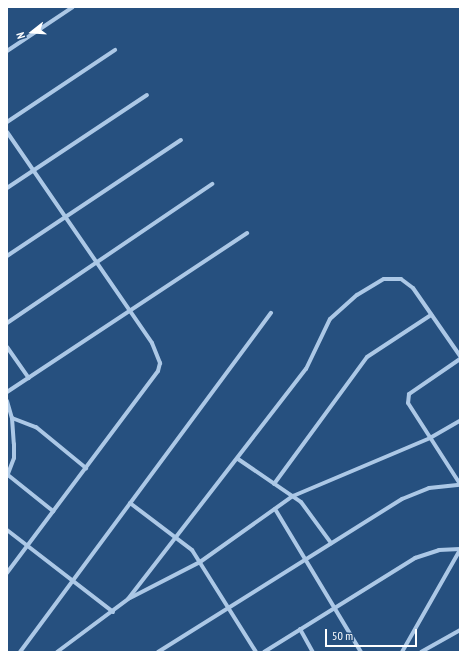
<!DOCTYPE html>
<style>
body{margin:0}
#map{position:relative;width:467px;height:659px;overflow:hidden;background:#26507f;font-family:"PT Sans Narrow",sans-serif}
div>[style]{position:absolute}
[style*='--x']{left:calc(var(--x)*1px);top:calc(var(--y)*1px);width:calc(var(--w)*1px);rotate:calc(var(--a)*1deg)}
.street>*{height:4px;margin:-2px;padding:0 2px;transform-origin:2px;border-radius:2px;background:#acc8e6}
span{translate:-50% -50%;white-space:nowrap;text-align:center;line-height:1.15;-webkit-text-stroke:3.5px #26507f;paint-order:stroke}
.frame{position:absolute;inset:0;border:8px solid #fff;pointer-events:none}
.north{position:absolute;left:12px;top:12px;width:40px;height:40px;-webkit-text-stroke:3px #26507f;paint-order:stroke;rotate:253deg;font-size:11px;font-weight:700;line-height:16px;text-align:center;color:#fff}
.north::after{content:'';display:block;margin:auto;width:14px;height:18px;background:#fff;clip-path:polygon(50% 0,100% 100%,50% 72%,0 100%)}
.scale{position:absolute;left:325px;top:629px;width:92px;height:18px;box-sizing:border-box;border:2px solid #fff;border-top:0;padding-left:5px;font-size:12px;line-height:14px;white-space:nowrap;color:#fff;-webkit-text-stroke:3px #26507f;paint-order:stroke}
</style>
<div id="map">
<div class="street">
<div style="--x:7;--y:51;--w:79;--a:-33.7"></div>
<div style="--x:7;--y:122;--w:130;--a:-33.7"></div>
<div style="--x:7;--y:132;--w:256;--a:55.5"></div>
<div style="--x:152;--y:343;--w:22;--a:68"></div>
<div style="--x:160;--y:363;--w:8;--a:104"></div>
<div style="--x:158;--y:371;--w:252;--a:126.8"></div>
<div style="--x:7;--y:188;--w:168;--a:-33.6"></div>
<div style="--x:7;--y:256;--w:209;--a:-33.7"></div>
<div style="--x:7;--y:323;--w:248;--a:-34.1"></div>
<div style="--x:7;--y:347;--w:38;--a:55"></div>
<div style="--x:460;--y:359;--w:62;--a:145.5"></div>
<div style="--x:409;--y:394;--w:9;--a:96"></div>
<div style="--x:408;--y:403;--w:96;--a:57.3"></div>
<div style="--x:7;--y:392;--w:288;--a:-33.5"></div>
<div style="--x:7;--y:401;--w:18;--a:74"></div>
<div style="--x:12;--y:418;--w:26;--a:86"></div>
<div style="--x:14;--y:444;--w:14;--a:90"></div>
<div style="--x:14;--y:458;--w:19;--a:111"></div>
<div style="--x:12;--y:418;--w:26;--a:21"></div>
<div style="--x:36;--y:427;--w:65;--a:39.4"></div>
<div style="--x:238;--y:459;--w:76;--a:34.3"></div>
<div style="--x:301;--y:502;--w:51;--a:53.8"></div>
<div style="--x:8;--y:475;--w:58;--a:38.7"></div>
<div style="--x:274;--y:484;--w:157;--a:-53.8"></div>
<div style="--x:367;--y:357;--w:77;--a:-33.3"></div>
<div style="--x:130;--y:503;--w:78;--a:37.2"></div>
<div style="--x:192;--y:550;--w:120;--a:57.9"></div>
<div style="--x:275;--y:509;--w:167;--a:59"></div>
<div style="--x:7;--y:530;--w:134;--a:37.7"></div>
<div style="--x:130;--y:598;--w:79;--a:-27.2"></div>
<div style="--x:200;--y:562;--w:114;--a:-35.4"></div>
<div style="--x:293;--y:496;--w:149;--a:-22.9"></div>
<div style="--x:430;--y:438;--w:34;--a:-30"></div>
<div style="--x:300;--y:629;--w:26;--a:61"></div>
<div style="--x:20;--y:652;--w:422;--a:-53.5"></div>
<div style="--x:57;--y:652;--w:89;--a:-36.7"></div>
<div style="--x:128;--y:599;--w:291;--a:-52.3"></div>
<div style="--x:306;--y:369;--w:55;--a:-64.4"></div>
<div style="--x:330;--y:319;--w:36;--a:-42"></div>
<div style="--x:357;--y:295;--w:31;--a:-31"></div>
<div style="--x:384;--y:279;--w:17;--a:0"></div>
<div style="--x:401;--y:279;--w:15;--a:37"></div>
<div style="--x:413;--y:288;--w:83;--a:55.3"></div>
<div style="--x:158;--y:652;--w:288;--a:-32.1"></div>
<div style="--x:402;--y:499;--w:29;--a:-22"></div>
<div style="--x:429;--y:488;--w:31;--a:-6"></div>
<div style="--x:264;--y:652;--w:178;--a:-31.9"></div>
<div style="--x:415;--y:558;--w:25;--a:-18"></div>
<div style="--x:439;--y:550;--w:21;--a:-3"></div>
<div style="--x:402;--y:652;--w:117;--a:-60.4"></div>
<div style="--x:421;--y:652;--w:45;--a:-29.4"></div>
</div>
<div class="frame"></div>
<div class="north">N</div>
<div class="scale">50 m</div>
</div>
